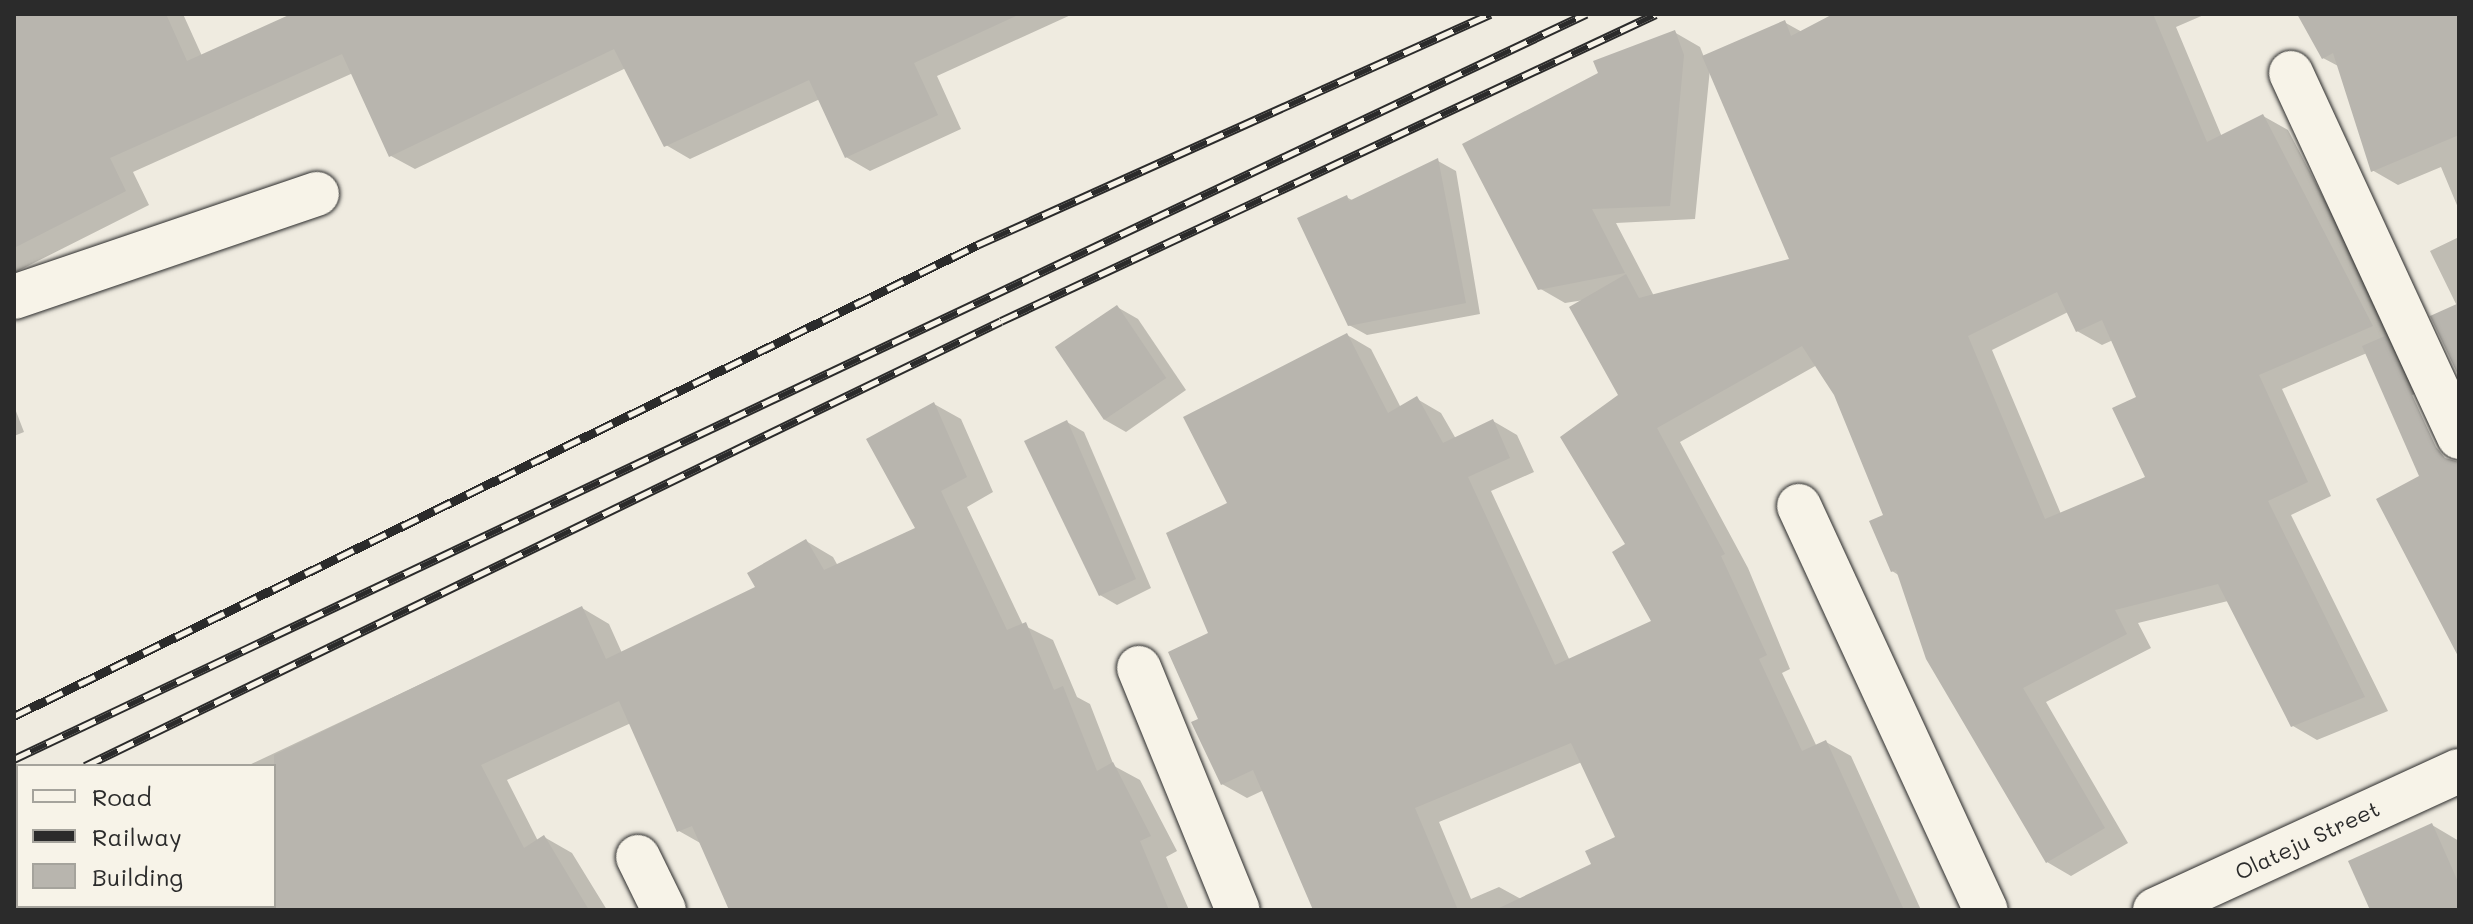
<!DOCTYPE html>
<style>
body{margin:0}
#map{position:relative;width:2473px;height:924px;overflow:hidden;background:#efebe0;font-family:Mali,sans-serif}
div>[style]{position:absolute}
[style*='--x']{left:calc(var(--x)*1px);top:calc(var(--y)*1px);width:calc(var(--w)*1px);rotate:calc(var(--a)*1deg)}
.shadow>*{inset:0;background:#0003}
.building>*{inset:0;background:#b8b5ae;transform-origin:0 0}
.roads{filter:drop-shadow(0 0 2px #2b2b2b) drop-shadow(0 0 2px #2b2b2b)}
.street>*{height:44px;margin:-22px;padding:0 22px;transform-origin:22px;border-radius:22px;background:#f7f3e8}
.secondary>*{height:44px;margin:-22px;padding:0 22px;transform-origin:22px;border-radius:22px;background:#f7f3e8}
.rail>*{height:9px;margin-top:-4.5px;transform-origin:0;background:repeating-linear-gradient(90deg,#f7f3e8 0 18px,#2b2b2b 0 36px);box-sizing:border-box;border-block:2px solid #2b2b2b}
span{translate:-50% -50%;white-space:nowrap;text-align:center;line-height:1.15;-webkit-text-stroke:7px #f7f3e8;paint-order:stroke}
.street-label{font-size:22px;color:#2b2b2b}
.frame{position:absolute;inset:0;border:16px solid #2b2b2b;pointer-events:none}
.legend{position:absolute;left:16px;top:764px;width:260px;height:144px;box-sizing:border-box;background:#f7f3e8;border:2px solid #a5a39c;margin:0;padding:10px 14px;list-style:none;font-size:24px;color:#2b2b2b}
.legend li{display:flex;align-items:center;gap:16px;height:40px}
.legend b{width:40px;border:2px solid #a5a39c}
</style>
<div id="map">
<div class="shadow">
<div style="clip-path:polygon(14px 14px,183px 14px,202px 56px,296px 14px,1073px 14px,937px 76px,961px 129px,870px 171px,846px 157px,820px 99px,690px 159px,666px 145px,626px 68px,415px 169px,391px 156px,353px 73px,133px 172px,149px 205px,14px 273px)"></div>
<div style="clip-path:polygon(evenodd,1837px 14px,2206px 14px,2176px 27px,2222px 137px,2263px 116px,2288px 130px,2424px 389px,2403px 400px,2367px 353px,2282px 389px,2331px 496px,2291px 515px,2388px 711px,2317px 740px,2293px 726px,2228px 601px,2138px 623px,2151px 648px,2046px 702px,2128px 843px,2071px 876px,2047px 862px,1900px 576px,1892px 571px,1885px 516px,1836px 394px,1817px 365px,1680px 442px,1748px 568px,1790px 669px,1782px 673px,1817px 747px,1826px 742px,1851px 756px,1921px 910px,1315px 910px,1264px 790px,1247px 798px,1222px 784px,1201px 720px,1229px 504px,1347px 335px,1371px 349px,1401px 408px,1417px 399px,1441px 413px,1456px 439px,1493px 421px,1517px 435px,1534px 472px,1491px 491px,1570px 661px,1654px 622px,1628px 545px,1621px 396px,1584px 300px,1565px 303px,1539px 288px,1674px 32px,1700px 47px,1704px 57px,1784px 22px,1802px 32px,1837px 14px,1710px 69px,1791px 261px,1654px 296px,1616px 223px,1695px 219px,1710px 69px,1837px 14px,2068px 312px,2077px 331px,2102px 345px,2113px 340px,2138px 398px,2147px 478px,2061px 514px,1992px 350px,2068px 312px,1837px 14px,1582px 762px,1618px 838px,1594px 865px,1521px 899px,1499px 887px,1471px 899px,1439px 822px,1582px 762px)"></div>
<div style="clip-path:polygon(2300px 14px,2459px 14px,2459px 210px,2441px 167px,2398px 185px,2372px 170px,2340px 67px,2323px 58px)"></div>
<div style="clip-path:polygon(1438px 161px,1456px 171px,1480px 314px,1367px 335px,1349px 325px,1346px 197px,1354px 201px)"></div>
<div style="clip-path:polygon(2459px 237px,2459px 358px,2457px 306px,2430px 251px)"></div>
<div style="clip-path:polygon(1117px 307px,1138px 319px,1186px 390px,1126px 432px,1105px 420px)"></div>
<div style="clip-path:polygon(934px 404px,961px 419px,993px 492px,967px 507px,1023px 625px,1053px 640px,1077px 697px,1090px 704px,1114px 766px,1140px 780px,1177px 851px,1166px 857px,1189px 910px,731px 910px,702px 844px,679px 831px,631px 723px,507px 780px,538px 841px,544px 837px,572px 853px,607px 910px,153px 910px,151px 906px,274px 906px,274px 766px,247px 766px,582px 608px,609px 624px,622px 653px,758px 588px,806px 541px,833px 557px,838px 566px,918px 529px)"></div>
<div style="clip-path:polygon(14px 406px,24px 432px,14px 436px)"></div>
<div style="clip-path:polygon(1067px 422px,1084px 432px,1151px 588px,1117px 605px,1100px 595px)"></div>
<div style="clip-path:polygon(2432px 825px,2459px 841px,2459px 910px,2372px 910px)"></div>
</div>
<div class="building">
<div style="clip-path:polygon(14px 14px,166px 14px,187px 61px,291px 14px,1020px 14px,914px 63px,938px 115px,845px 158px,809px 80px,664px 147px,614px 49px,389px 157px,342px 54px,110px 158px,126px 191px,14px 248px)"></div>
<div style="clip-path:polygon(evenodd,1833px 14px,2153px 14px,2207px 142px,2263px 114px,2373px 326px,2259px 375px,2308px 482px,2268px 501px,2365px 697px,2291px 727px,2218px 584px,2115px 610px,2127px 634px,2023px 688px,2105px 828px,2046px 863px,1926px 659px,1896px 570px,1891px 572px,1869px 521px,1883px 515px,1834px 395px,1802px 346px,1657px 428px,1725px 554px,1721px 556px,1767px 655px,1759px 659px,1802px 751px,1826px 740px,1904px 910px,1495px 910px,1591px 864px,1585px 851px,1615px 837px,1571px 743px,1415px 808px,1458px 910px,1313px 910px,1253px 770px,1221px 785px,1191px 722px,1198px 719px,1168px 652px,1208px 633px,1166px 533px,1227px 503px,1183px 417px,1347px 333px,1388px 413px,1417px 396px,1443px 443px,1493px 419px,1510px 458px,1468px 477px,1555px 665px,1651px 621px,1612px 552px,1625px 544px,1560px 437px,1618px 395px,1569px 307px,1626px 274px,1639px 298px,1789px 259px,1702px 56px,1785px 20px,1791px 36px,1833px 14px,2057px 292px,2076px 332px,2102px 320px,2136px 397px,2112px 408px,2145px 477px,2045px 519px,1968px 336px,2057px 292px)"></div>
<div style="clip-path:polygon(2297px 14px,2459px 14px,2459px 135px,2371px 172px,2333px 53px,2322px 59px)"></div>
<div style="clip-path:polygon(1675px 30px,1684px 55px,1670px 206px,1592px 209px,1625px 273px,1538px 290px,1462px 144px,1598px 73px,1593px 61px)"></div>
<div style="clip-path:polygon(1438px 158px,1466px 303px,1348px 326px,1297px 218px,1347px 195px,1349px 201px)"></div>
<div style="clip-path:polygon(2459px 303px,2459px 377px,2430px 316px)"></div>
<div style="left:1117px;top:305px;width:88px;height:75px;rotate:56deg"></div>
<div style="clip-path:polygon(2385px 336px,2436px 447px,2445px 458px,2459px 462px,2459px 658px,2376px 499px,2419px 476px,2362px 346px)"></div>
<div style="clip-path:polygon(934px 402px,967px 477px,941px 491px,1007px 630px,1026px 622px,1054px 690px,1063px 686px,1097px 771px,1113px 762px,1151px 836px,1140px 841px,1169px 910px,729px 910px,692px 826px,677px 832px,619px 701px,481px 765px,524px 848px,544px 835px,589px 910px,274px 910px,274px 755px,582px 606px,606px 659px,755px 587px,747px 573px,806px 539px,824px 570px,915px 528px,866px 439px)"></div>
<div style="clip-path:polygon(1067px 420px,1136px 579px,1099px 596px,1024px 441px)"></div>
<div style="clip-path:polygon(2432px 823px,2459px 884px,2459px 910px,2370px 910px,2348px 861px)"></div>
</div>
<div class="roads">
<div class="street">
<div style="--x:2291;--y:73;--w:401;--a:65.2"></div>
<div style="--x:14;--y:297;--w:320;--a:-18.8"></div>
<div style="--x:1799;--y:506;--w:445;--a:65.2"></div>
<div style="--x:1139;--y:668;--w:261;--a:67.8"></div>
<div style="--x:638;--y:857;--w:59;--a:63.9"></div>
<div style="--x:2155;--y:910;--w:334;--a:-24.6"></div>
</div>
<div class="secondary">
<div style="--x:86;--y:906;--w:4;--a:63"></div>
</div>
</div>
<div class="rail">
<div style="--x:14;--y:716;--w:1072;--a:-26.06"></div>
<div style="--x:977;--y:245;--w:563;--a:-24.24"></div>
<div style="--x:14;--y:759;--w:1740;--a:-25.36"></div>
<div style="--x:85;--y:766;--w:1018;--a:-25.91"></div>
<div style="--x:1001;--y:321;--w:723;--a:-25.11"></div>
<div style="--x:14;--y:801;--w:4;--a:-27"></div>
</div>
<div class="street-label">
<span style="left:2307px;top:840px;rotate:-25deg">Olateju Street</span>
</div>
<div class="frame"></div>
<ul class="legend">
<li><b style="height:10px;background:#f7f3e8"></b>Road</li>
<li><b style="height:10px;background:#2b2b2b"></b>Railway</li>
<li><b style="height:22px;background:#b8b5ae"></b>Building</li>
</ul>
</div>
